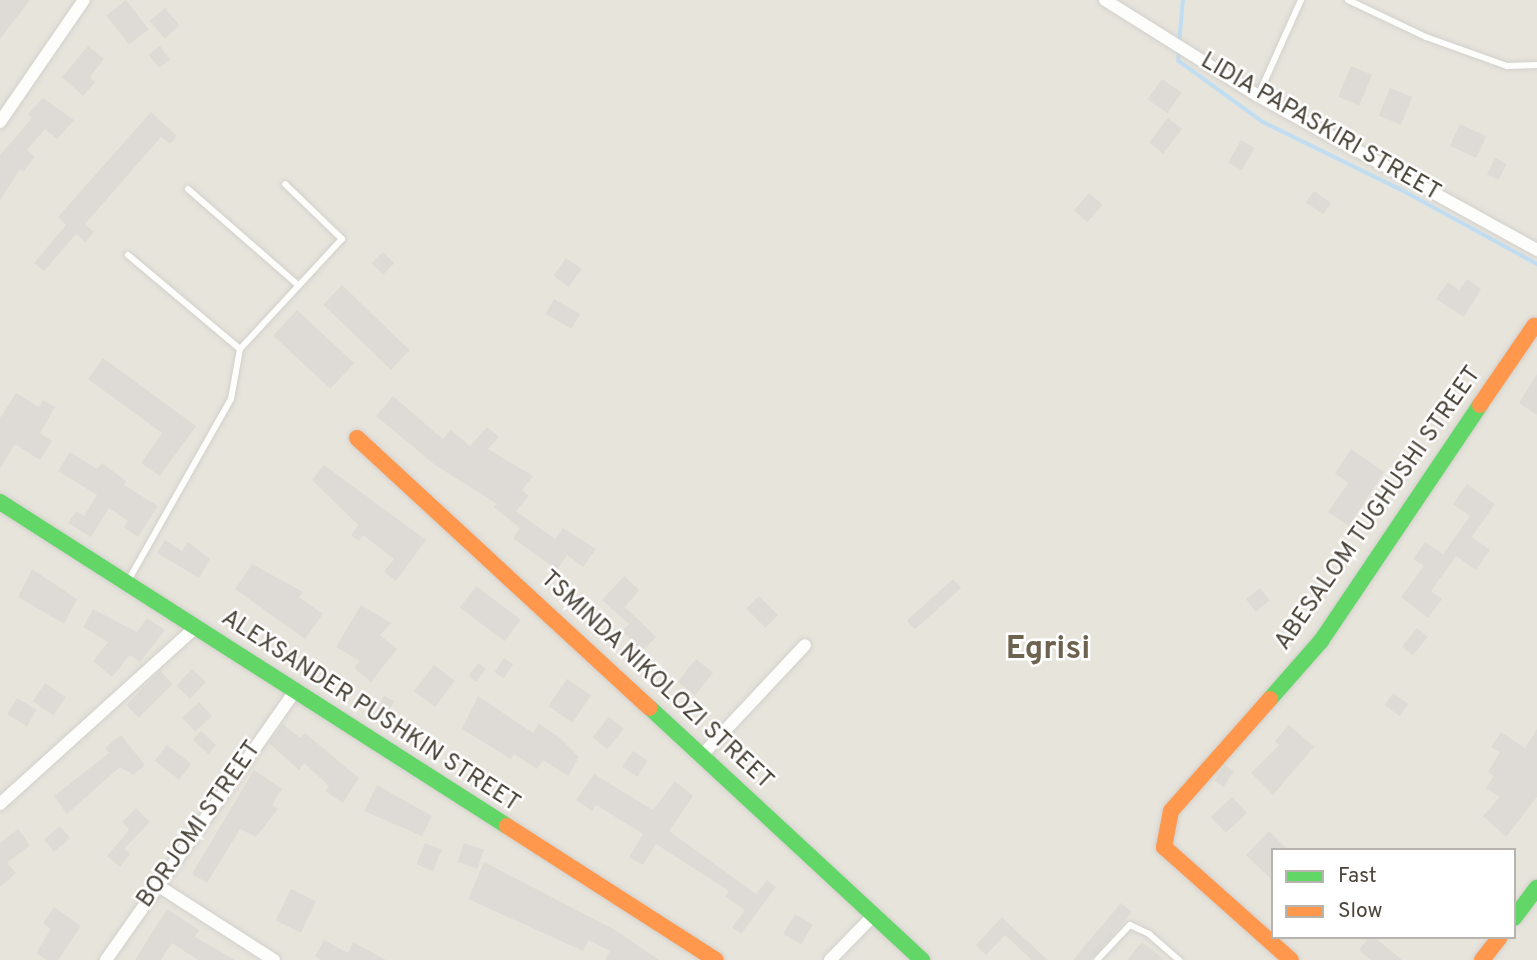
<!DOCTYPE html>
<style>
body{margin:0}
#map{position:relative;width:1537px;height:960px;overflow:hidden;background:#f4f2ee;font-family:Overpass,sans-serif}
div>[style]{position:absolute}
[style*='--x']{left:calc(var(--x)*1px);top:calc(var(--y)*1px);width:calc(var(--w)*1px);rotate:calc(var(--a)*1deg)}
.residential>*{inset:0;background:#e7e4dc}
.stream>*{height:3.5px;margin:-1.75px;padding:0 1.75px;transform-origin:1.75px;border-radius:1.75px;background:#c0ddf1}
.building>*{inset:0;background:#dedbd6;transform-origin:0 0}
.roads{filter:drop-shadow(0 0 2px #d2d0cb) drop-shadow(0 0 2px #d2d0cb)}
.lane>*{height:6px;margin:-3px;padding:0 3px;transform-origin:3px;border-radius:3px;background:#fdfdfc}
.street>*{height:12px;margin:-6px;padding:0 6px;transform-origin:6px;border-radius:6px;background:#fdfdfc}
.fast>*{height:16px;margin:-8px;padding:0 8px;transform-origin:8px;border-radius:8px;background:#63d668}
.slow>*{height:16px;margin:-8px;padding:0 8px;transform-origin:8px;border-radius:8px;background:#ff974d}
span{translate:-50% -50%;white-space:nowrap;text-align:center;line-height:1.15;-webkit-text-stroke:5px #fff;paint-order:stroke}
.street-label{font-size:24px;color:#4b4439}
.district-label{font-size:32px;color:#6e6250;font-weight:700}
.legend{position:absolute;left:1271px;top:848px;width:245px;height:91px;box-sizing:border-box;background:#fff;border:2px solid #b7b4b0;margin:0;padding:9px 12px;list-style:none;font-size:21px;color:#4b4439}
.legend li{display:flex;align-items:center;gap:14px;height:35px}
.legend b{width:35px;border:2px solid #b7b4b0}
</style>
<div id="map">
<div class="residential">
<div style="clip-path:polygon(evenodd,0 0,1537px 0,1537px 960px,0 960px,0 0,1273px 850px,1514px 850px,1514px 937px,1273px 937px,1273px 850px)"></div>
</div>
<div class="stream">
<div style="--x:1179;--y:44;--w:44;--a:-84.8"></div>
<div style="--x:1179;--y:52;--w:9;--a:90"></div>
<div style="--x:1179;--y:61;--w:104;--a:36"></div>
<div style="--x:1263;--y:122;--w:155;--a:26.1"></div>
<div style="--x:1402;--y:190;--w:154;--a:28.7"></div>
</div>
<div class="building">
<div style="clip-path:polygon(0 0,30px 0,0 39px)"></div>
<div style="left:126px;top:0;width:37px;height:25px;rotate:52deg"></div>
<div style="left:165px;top:8px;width:23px;height:20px;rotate:50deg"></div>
<div style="clip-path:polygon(88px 46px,104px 59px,90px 77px,95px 82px,83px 96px,62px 77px)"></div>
<div style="left:160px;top:46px;width:17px;height:14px;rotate:54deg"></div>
<div style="left:1351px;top:66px;width:23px;height:33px;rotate:23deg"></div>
<div style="left:1162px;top:79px;width:24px;height:25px;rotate:35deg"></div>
<div style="left:1390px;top:88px;width:24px;height:30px;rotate:22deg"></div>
<div style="clip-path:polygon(43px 98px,74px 120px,57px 139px,45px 129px,27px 150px,35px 157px,23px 172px,20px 169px,0 200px,0 155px,32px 118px,28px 114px)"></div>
<div style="clip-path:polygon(151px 112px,177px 136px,170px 144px,161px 137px,85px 224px,94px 232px,85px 242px,76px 234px,44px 271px,34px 263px,66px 225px,58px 217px)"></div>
<div style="left:1168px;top:118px;width:18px;height:31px;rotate:38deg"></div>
<div style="left:1460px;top:124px;width:29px;height:24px;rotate:25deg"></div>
<div style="left:1241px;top:140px;width:16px;height:26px;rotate:30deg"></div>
<div style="left:1495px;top:158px;width:13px;height:18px;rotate:27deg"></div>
<div style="left:1314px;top:191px;width:21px;height:14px;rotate:35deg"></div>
<div style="left:1089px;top:193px;width:18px;height:23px;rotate:41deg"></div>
<div style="left:383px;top:252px;width:16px;height:16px;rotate:45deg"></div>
<div style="left:566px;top:258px;width:19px;height:22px;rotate:35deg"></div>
<div style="clip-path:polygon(1467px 279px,1481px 289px,1464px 317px,1436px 299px,1448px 282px,1459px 290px)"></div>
<div style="left:342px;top:285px;width:94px;height:27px;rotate:44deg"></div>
<div style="left:554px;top:299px;width:30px;height:17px;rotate:30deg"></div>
<div style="left:297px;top:310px;width:78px;height:35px;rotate:43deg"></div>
<div style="clip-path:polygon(103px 358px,196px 426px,160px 476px,141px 463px,162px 433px,88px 379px)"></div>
<div style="clip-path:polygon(1537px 374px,1537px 415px,1519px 403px)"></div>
<div style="clip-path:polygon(16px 393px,39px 407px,43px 400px,55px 407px,40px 433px,52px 441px,40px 460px,15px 444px,0 469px,0 418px)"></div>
<div style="clip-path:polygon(393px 396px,443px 439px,451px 430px,470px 446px,487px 427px,499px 437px,488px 449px,533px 476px,522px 490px,529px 496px,516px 511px,555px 539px,563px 528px,596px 549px,583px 567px,567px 555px,557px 570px,513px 538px,520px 528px,494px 507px,497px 504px,435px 465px,376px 416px)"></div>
<div style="clip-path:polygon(1351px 449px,1384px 472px,1349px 526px,1328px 512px,1348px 483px,1335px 473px)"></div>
<div style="clip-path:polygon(70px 452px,97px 469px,102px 463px,126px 481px,124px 485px,158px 506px,138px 537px,124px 527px,128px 521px,109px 508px,91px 537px,68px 523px,76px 511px,84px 516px,97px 495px,58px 471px)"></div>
<div style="clip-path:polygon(324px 465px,426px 540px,396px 581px,384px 572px,394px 559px,363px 535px,359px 541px,351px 535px,358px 525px,312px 480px)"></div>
<div style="clip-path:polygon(1467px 484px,1495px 504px,1472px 537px,1490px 550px,1476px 570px,1456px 556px,1431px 591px,1442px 599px,1428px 618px,1401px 597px,1424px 566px,1413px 559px,1425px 542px,1443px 554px,1470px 516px,1453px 504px)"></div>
<div style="clip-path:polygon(165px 540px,182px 551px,188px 542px,210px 559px,199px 578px,157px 553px)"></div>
<div style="clip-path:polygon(252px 564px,303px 592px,299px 597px,323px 614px,305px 639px,235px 589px)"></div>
<div style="clip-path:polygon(32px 569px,77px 599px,64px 624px,18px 597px)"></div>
<div style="clip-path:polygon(624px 576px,639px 590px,625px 607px,656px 637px,642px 651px,622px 631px,629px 624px,602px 600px)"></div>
<div style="left:953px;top:579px;width:12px;height:62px;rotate:48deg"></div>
<div style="left:476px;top:586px;width:56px;height:27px;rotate:37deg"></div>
<div style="left:1260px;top:588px;width:16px;height:18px;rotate:52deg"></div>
<div style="left:759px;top:596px;width:27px;height:18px;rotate:45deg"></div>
<div style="clip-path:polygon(361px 605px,391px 623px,380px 635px,397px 649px,371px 682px,354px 668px,360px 661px,336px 647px)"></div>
<div style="clip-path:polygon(93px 609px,137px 632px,147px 618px,165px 630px,140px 662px,130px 655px,112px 677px,93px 661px,108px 642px,83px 627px)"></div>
<div style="left:1417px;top:628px;width:14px;height:24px;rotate:39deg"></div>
<div style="left:504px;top:658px;width:11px;height:17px;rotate:34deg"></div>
<div style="left:696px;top:659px;width:22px;height:29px;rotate:39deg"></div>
<div style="left:478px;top:663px;width:10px;height:16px;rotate:37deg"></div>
<div style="left:434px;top:665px;width:26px;height:33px;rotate:37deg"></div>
<div style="left:192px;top:669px;width:19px;height:23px;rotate:43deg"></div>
<div style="left:160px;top:671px;width:18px;height:48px;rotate:45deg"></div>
<div style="left:567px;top:679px;width:29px;height:33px;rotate:34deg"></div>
<div style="left:45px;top:683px;width:25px;height:22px;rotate:34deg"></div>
<div style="left:1393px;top:693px;width:19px;height:15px;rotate:35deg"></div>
<div style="left:384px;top:696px;width:11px;height:19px;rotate:27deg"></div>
<div style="clip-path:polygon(478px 696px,533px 733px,539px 724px,559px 737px,579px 757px,568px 776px,543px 760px,537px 769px,514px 754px,511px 759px,462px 729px)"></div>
<div style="left:17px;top:698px;width:23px;height:19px;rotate:31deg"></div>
<div style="left:199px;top:702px;width:19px;height:23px;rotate:47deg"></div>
<div style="left:609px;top:717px;width:19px;height:26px;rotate:39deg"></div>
<div style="clip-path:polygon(283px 724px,300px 738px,305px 733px,359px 778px,343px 803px,325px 791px,329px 786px,304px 763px,299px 770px,269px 743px)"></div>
<div style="clip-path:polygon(1289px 725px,1314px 747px,1273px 795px,1251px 773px,1279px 745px,1275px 741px)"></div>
<div style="clip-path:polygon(1537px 729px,1537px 797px,1506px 837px,1483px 816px,1500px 797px,1486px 788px,1494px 776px,1488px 772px,1500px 752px,1491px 747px,1501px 732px,1525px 748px)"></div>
<div style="left:201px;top:731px;width:21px;height:12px;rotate:43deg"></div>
<div style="clip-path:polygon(121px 735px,145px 765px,133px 775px,120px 767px,67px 814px,54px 796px,109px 753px,105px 748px)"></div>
<div style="left:167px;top:745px;width:31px;height:20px;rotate:38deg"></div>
<div style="left:633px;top:751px;width:18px;height:19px;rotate:34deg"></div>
<div style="left:1225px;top:765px;width:11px;height:19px;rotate:34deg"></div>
<div style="clip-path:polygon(254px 770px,282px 789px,272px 805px,278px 809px,256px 837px,240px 829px,207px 883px,192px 874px)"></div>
<div style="clip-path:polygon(594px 774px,653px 810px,675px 781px,693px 796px,669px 831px,756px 894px,767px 880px,776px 887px,741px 934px,732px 927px,745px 910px,725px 896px,729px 891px,656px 844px,643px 865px,629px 857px,643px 834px,596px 805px,592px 811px,576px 800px)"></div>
<div style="clip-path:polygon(377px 785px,432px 816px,422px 836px,364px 811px)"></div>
<div style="left:1232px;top:797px;width:22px;height:29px;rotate:47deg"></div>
<div style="clip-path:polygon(136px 808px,150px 822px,124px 849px,130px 854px,120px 867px,107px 856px,129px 830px,122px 822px)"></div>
<div style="left:60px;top:826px;width:16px;height:21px;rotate:50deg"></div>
<div style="clip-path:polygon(18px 829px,30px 845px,7px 863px,16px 873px,0 887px,0 843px)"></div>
<div style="clip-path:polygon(1269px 831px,1288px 850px,1273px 850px,1273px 881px,1246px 855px)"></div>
<div style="left:425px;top:843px;width:18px;height:23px;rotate:22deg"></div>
<div style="left:464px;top:843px;width:21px;height:20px;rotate:19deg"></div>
<div style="clip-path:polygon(484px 862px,615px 930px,659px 960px,605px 960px,610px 951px,589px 940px,583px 951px,468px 899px)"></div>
<div style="left:291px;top:889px;width:28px;height:35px;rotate:26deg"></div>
<div style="clip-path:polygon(1121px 903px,1132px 912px,1091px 960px,1073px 960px)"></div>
<div style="clip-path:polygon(54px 907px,81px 926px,58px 960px,47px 960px,36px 953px,51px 929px,43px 923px)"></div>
<div style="clip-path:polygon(167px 909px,199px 930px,195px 937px,235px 960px,198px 960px,172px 943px,161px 960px,135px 960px)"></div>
<div style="left:795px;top:914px;width:21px;height:23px;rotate:31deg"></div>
<div style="clip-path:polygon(1002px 917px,1012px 927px,1048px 960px,1032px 960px,1005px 935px,986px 955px,976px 945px)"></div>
<div style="clip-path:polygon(1369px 937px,1374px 937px,1402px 960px,1371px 960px,1359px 950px)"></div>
<div style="clip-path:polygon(324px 940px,348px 953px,353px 942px,386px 960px,321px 960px,315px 956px)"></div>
<div style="clip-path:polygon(1142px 942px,1165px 960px,1127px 960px)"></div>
</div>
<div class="roads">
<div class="lane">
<div style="--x:1348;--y:0;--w:86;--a:25.4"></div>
<div style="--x:1426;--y:37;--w:86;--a:19.7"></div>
<div style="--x:1507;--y:66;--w:30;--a:-2"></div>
<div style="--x:1258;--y:96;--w:105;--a:-65.9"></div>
<div style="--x:188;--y:189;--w:146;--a:41.1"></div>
<div style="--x:128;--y:255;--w:146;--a:40"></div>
<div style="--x:128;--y:581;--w:209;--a:-60.5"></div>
<div style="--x:231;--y:399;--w:51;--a:-79.8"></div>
<div style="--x:240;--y:349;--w:150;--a:-47.2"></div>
<div style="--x:342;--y:239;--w:79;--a:-136"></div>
<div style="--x:1097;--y:960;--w:48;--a:-46.7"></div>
<div style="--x:1130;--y:925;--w:21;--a:25"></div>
<div style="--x:1149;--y:934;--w:40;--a:41"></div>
</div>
<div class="street">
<div style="--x:1105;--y:0;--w:181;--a:32.1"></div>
<div style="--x:1258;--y:96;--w:319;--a:28.9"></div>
<div style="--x:0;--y:122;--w:148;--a:-55.5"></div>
<div style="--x:703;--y:754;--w:149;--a:-46.9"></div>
<div style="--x:0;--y:804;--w:264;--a:-42.1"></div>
<div style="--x:157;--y:885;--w:139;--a:32.7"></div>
<div style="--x:106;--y:960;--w:329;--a:-54.9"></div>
<div style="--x:830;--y:960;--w:62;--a:-45.7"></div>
</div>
<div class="fast">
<div style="--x:0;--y:502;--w:602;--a:32.58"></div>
<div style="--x:1270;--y:699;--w:77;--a:-48.7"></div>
<div style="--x:1321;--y:641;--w:285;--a:-56"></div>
<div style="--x:650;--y:708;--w:371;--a:42.8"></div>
<div style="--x:1514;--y:918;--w:38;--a:-53"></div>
</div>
<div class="slow">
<div style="--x:1480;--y:405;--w:96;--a:-55.6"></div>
<div style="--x:357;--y:438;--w:398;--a:42.7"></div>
<div style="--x:1270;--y:699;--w:149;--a:131.5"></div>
<div style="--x:1171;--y:811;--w:37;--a:101"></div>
<div style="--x:1164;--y:847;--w:170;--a:41.7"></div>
<div style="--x:507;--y:826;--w:248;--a:32.7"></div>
<div style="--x:1482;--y:960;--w:29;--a:-52"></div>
</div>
</div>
<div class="street-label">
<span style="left:1320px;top:128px;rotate:30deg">LIDIA PAPASKIRI STREET</span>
<span style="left:1379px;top:509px;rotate:-55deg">ABESALOM TUGHUSHI STREET</span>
<span style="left:656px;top:681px;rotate:43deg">TSMINDA NIKOLOZI STREET</span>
<span style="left:370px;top:712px;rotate:33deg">ALEXSANDER PUSHKIN STREET</span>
<span style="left:200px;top:825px;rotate:-55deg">BORJOMI STREET</span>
</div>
<div class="district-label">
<span style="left:1048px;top:650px">Egrisi</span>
</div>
<ul class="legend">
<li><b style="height:9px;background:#63d668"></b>Fast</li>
<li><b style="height:9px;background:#ff974d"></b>Slow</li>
</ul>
</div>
